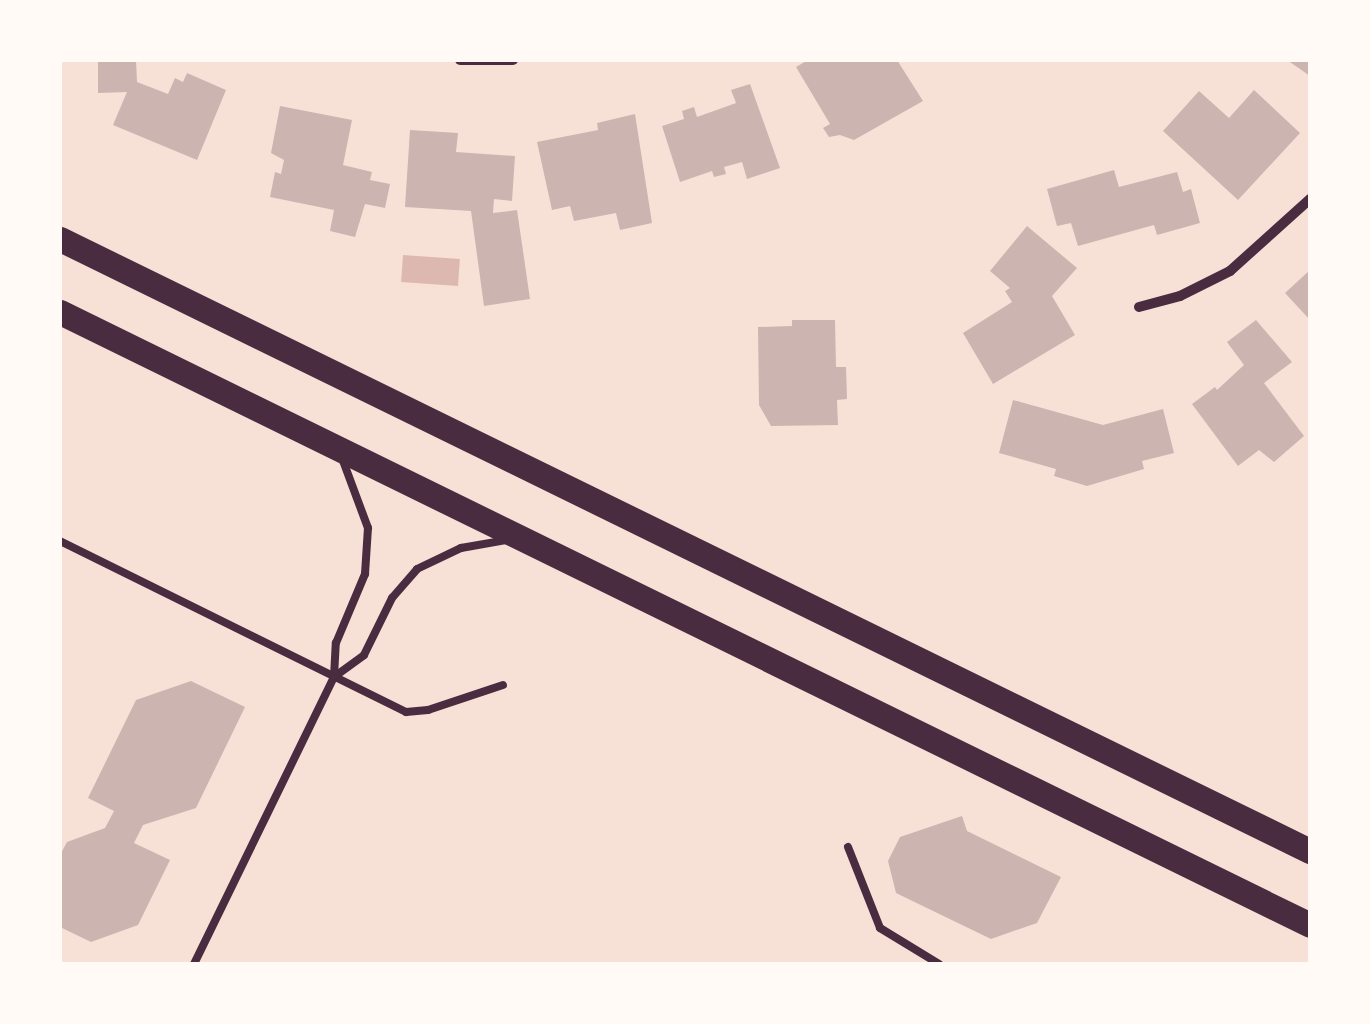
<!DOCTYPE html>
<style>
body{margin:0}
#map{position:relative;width:1370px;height:1024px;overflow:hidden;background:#f7e1d7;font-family:Karla,sans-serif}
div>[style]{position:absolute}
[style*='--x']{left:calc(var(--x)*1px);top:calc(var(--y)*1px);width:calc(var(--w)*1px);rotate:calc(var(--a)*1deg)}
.water>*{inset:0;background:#dcb8b0;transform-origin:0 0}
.building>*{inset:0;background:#ccb4b1}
.service>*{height:8px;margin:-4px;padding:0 4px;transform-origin:4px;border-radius:4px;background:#4a2c40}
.minor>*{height:10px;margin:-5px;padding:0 5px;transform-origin:5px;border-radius:5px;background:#4a2c40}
.primary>*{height:25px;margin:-12.5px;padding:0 12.5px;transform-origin:12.5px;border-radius:12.5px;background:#4a2c40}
span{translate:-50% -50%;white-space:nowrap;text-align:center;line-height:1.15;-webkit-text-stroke:8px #fffaf5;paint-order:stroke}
.frame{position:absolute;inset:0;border:62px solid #fffaf5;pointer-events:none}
</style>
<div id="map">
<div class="water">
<div style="left:403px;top:255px;width:57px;height:27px;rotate:4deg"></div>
</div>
<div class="building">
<div style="clip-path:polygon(98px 60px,136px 60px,137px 82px,168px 94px,175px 78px,183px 82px,187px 73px,226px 90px,197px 160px,113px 125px,127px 92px,98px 93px)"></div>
<div style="clip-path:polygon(808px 60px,897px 60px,923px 101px,854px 140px,840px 135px,829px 137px,823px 128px,830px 124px,796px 67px)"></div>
<div style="clip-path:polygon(1287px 60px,1310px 60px,1310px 76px)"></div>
<div style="clip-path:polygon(750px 84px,780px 168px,747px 179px,742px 162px,724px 167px,726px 174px,714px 177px,712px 171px,680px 182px,662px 126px,684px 119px,682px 111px,694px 107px,697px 117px,736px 103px,731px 90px)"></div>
<div style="clip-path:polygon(1254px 90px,1300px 133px,1238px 200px,1163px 131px,1199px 91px,1229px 118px)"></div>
<div style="clip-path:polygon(280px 106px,352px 120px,343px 165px,372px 172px,370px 180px,390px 184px,385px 208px,365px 204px,355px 237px,330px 231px,334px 210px,270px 197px,275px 172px,281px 174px,284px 160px,271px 153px)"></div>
<div style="clip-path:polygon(635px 114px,652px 223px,620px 230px,616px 213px,574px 221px,570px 206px,552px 210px,537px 142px,598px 130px,597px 123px)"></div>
<div style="clip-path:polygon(410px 130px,458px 133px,456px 152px,515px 156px,512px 201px,494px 199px,493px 213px,517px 210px,530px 299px,484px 306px,471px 211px,405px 207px)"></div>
<div style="clip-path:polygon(1114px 170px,1119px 187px,1177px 172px,1183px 192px,1191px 189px,1200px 223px,1157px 235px,1154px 225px,1078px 246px,1071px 223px,1057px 226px,1047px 189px)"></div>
<div style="clip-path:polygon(1027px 226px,1077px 268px,1052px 296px,1075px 335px,993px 384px,963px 333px,1012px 302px,1005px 291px,1010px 288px,990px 271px)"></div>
<div style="clip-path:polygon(1310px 270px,1310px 320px,1285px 293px)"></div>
<div style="clip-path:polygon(792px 320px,835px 320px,836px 367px,846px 367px,847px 399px,837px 400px,838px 425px,771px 426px,759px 405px,758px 327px,792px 326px)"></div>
<div style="clip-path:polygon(1256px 320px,1292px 362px,1264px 383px,1304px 436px,1274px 462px,1259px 450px,1238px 466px,1192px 404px,1215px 387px,1217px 390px,1244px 365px,1227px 342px)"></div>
<div style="clip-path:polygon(1013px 400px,1103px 425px,1163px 409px,1174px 453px,1142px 461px,1144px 469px,1087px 486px,1054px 476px,1056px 469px,999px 453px)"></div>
<div style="clip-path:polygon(191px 681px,245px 707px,196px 808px,143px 825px,134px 843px,170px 860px,138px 925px,91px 942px,60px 927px,60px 855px,67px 842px,105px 828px,114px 811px,88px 798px,136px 700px)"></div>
<div style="clip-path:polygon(962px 816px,967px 831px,1061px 877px,1037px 923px,991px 939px,896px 893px,888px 861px,900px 837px)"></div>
</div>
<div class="service">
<div style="--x:60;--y:541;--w:386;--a:26.3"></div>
<div style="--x:406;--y:712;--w:22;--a:-5"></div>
<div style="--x:428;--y:710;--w:79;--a:-18.4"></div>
<div style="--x:334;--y:677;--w:37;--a:-36"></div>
<div style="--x:364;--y:655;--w:64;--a:-63.8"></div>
<div style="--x:392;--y:598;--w:38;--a:-49"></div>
<div style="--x:417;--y:569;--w:49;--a:-25.5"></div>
<div style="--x:461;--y:548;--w:47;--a:-9.9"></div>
<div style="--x:848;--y:847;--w:87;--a:68.4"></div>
<div style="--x:880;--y:928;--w:69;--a:31.4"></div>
<div style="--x:194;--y:964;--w:319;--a:-64"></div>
<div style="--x:334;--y:677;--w:34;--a:-87"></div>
<div style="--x:336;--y:643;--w:75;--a:-67.2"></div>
<div style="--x:365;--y:574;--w:46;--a:-86.3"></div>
<div style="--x:368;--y:528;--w:75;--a:-110.4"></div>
</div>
<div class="minor">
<div style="--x:460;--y:60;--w:53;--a:0"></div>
<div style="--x:1139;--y:307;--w:42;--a:-15"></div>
<div style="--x:1180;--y:296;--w:56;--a:-26.6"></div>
<div style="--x:1230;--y:271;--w:108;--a:-42"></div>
</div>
<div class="primary">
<div style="--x:60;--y:239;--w:1392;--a:26.09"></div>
<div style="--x:60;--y:312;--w:1392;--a:26.12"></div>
</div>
<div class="frame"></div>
</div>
